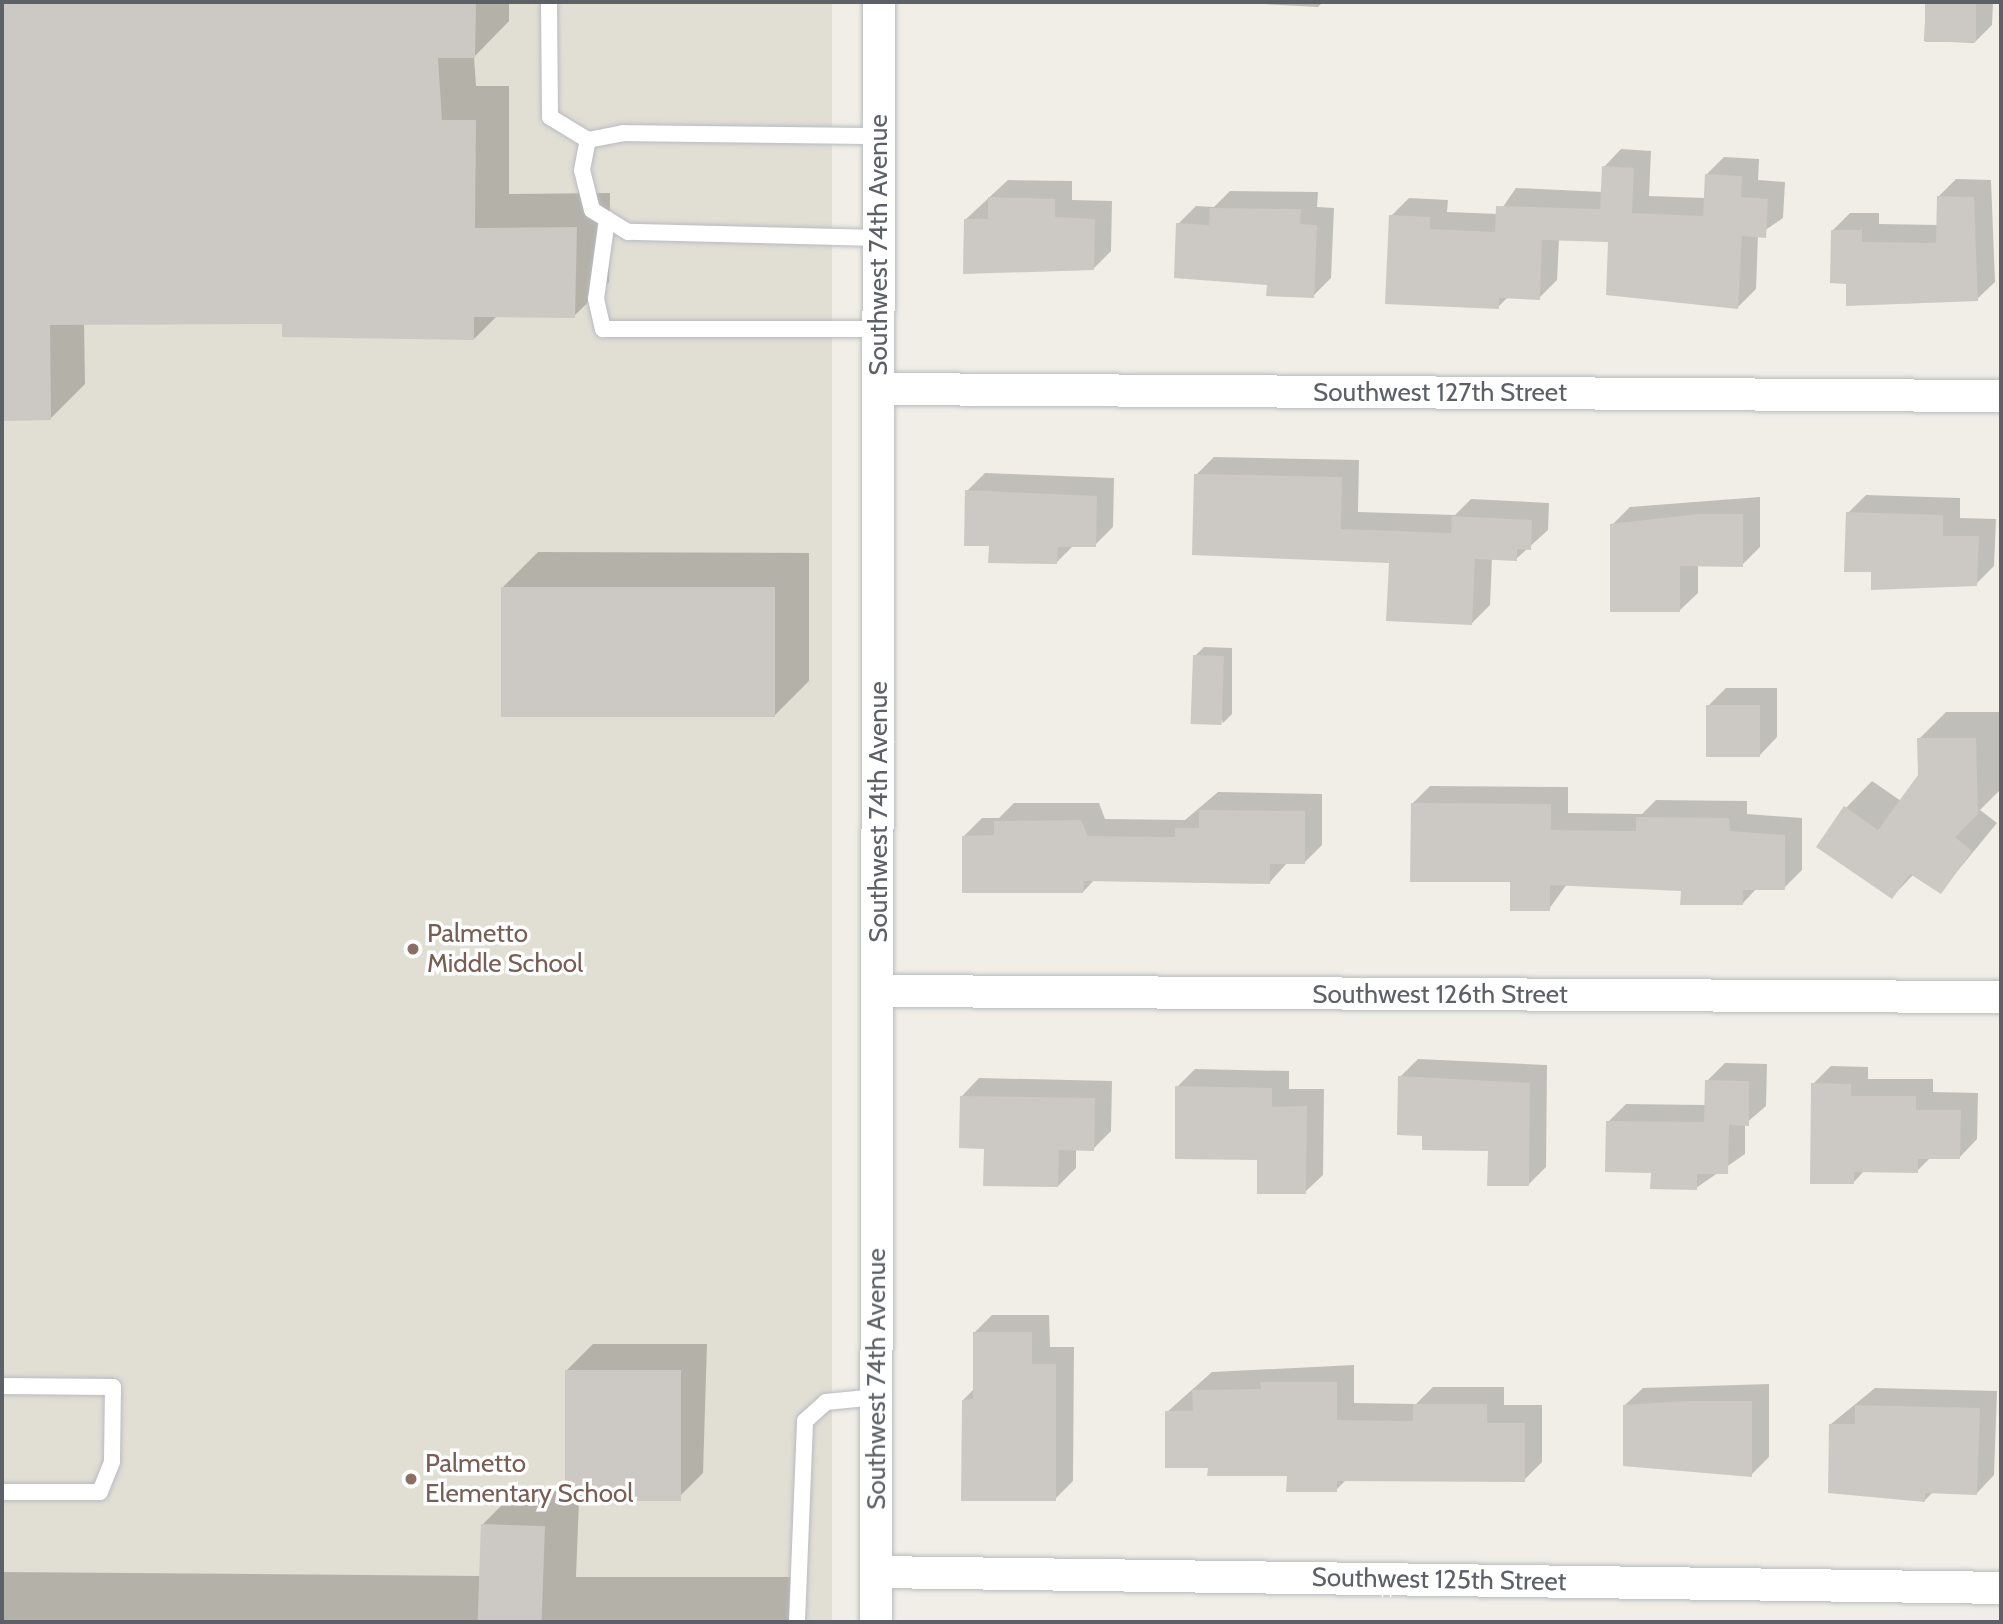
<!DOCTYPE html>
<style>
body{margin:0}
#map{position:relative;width:2003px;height:1624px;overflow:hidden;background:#f0eee6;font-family:Cabin,sans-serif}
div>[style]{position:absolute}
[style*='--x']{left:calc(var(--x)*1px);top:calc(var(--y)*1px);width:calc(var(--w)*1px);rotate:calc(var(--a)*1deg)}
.education>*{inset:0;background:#e1ded4;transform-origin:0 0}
.shadow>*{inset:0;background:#0003}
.building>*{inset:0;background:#ccc8c3;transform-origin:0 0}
.roads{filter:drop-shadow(0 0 2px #b8bbc0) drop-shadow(0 0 2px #b8bbc0)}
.service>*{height:16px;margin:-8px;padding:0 8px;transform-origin:8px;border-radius:8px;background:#fff}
.minor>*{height:32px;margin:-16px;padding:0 16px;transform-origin:16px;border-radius:16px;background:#fff}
.dots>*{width:19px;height:19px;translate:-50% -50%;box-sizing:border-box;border:4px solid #fff;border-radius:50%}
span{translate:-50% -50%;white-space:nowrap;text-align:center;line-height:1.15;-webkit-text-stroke:7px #fff;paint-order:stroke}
.street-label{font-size:26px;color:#5d6167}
.education-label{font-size:26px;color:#785e54}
.left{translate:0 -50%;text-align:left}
.frame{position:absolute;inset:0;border:4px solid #5d6167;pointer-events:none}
</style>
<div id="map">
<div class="education">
<div style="left:2px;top:2px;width:830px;height:1620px"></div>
</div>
<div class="shadow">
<div style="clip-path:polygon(2px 2px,509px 2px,509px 21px,474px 57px,476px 86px,509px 86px,509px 194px,610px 193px,609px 282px,574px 316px,497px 316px,474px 339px,284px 322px,84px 323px,85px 384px,50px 419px,2px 419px)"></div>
<div style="clip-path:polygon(1224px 2px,1323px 2px,1318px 7px)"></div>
<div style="clip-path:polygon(1926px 2px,1993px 2px,1992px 25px,1974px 43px,1924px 41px)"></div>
<div style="clip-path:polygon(1621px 149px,1651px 151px,1649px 196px,1705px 198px,1706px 175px,1724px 157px,1759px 159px,1758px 180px,1785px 182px,1783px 218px,1758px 235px,1756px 289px,1738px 307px,1610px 241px,1559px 239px,1557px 280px,1539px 298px,1508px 297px,1498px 307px,1391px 216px,1409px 198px,1448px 200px,1447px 212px,1498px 214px,1516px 188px,1603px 192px,1604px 167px)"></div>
<div style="clip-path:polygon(1956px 179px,1991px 180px,1995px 282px,1977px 299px,1848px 282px,1832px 231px,1850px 213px,1879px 213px,1879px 224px,1938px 225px,1938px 197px)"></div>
<div style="clip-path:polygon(1008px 180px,1072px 181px,1072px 200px,1112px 201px,1111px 251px,1093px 269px,966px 219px)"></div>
<div style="clip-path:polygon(1230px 191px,1318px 192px,1317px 207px,1334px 208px,1331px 278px,1313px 296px,1268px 284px,1178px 224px,1196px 206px,1214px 207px)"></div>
<div style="clip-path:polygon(1214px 457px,1359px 460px,1358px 512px,1455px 515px,1471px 499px,1549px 503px,1548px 530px,1516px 559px,1492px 558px,1490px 605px,1472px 623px,1390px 561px,1196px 475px)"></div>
<div style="clip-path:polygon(985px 473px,1114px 478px,1113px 527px,1095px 545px,1074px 545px,1057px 562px,991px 544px,967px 491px)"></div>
<div style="clip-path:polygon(1866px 495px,1960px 498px,1960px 518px,1996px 519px,1994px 566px,1976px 584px,1873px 571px,1848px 513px)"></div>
<div style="clip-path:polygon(1760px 497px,1760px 547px,1742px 565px,1698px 565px,1698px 593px,1680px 610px,1612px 525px,1630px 507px)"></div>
<div style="clip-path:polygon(538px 552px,809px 553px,809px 681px,774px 716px,503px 587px)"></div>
<div style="clip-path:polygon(1204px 647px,1232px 648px,1232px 714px,1223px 723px,1195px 656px)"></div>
<div style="clip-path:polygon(1726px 688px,1777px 688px,1777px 737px,1760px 755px,1708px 706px)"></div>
<div style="clip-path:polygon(1946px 712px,2001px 712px,2001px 789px,1980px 810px,1997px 823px,1941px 891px,1914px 874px,1892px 897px,1846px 808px,1872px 781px,1901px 801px,1919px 776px,1919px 739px)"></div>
<div style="clip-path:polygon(1430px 786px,1568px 787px,1568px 813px,1642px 814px,1656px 800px,1747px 801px,1747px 814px,1802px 818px,1802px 870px,1784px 888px,1757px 888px,1743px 903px,1682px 889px,1567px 884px,1549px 909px,1412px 804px)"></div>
<div style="clip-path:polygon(1218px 792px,1322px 794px,1322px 845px,1304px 863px,1287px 863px,1270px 882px,1095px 879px,1083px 892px,964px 836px,982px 818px,999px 818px,1014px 803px,1099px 803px,1105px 819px,1185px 820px)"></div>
<div style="clip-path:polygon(1418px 1059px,1547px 1065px,1546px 1167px,1528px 1185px,1490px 1149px,1424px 1134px,1400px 1077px)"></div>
<div style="clip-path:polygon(1725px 1063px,1767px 1064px,1766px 1106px,1745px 1124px,1745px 1154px,1696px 1188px,1653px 1171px,1608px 1122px,1626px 1104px,1706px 1105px,1707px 1081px)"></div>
<div style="clip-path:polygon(1831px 1066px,1868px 1067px,1868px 1079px,1933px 1079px,1933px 1092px,1978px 1093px,1977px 1139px,1960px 1157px,1931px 1157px,1917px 1171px,1865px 1170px,1853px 1183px,1813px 1084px)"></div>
<div style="clip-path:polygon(1195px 1069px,1289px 1071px,1289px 1089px,1324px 1089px,1323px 1175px,1305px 1192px,1177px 1087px)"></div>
<div style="clip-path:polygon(979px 1078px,1112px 1081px,1111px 1131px,1093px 1149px,1076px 1149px,1076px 1168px,1058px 1186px,986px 1147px,962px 1096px)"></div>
<div style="clip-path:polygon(992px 1315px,1049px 1315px,1050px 1347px,1074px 1347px,1073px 1481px,1055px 1499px,963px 1400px,974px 1389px,974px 1333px)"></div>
<div style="clip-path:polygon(593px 1344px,707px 1344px,703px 1473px,676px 1500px,579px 1500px,576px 1577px,793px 1577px,798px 1622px,2px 1622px,2px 1572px,481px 1576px,483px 1524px,517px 1490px,565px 1491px,566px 1371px)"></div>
<div style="clip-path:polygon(1354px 1365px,1354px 1403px,1416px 1404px,1433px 1387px,1504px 1387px,1504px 1405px,1542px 1405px,1542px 1462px,1524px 1480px,1347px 1479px,1336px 1490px,1288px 1474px,1210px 1467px,1167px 1412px,1212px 1372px)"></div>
<div style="clip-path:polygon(1769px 1384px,1769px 1457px,1751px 1475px,1625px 1405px,1643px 1388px)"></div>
<div style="clip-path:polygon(1875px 1388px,1997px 1391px,1994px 1475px,1977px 1493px,1933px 1492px,1924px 1501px,1831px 1424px)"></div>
</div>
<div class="building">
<div style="clip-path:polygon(2px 2px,476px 2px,475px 58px,438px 58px,442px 120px,476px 120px,475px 228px,577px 227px,575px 318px,474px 317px,474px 340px,282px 337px,282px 324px,50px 325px,51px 420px,2px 421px)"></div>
<div style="left:1925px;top:2px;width:51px;height:40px"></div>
<div style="clip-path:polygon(1602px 166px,1634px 168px,1632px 213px,1703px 216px,1705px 174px,1742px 176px,1741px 197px,1768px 199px,1766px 238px,1742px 236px,1738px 309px,1606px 295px,1608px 242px,1542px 240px,1540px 300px,1499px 298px,1499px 309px,1385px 304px,1389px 215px,1430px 217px,1430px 229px,1495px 232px,1496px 206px,1600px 209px)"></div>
<div style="clip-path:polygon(1937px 196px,1974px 197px,1978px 301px,1846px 306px,1846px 284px,1830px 283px,1831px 230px,1862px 230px,1862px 242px,1936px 243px)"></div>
<div style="clip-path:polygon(988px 197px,1055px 199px,1055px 217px,1095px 219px,1094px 270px,963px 274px,964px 219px,988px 219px)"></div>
<div style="clip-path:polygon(1210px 208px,1301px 209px,1300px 224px,1317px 225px,1314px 298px,1266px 296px,1267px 285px,1174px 278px,1176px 223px,1209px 225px)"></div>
<div style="clip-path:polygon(1194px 474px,1342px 477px,1341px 529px,1451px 533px,1452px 516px,1532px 520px,1531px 550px,1517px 549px,1517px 561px,1475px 559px,1472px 625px,1386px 621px,1389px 563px,1192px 555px)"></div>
<div style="clip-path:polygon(965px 490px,1097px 496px,1096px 547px,1058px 547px,1057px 564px,988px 563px,989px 546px,964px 546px)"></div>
<div style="clip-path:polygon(1846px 512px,1943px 515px,1943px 536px,1979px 536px,1977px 586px,1871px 590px,1871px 572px,1844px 572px)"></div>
<div style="clip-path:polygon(1699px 514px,1743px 514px,1743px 567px,1680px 566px,1680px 612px,1610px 612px,1610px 524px)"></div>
<div style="left:501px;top:587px;width:274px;height:130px"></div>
<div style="left:1193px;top:655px;width:31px;height:69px;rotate:2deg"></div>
<div style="left:1706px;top:705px;width:54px;height:52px"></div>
<div style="clip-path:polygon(1917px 738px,1976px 738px,1978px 814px,1955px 837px,1972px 851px,1941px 894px,1910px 874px,1892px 899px,1816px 847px,1844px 806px,1878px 830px,1918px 775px)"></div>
<div style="clip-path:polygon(1411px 803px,1551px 804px,1551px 830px,1636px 831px,1636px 817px,1729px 818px,1730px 831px,1785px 835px,1785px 890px,1743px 890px,1743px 905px,1680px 905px,1681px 891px,1550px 885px,1550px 911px,1510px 911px,1510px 882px,1410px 882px)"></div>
<div style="clip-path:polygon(1199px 810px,1305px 811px,1305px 864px,1270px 864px,1270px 884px,1084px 881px,1083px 893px,962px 893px,962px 836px,994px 835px,994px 821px,1081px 820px,1088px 836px,1175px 837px,1175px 828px,1199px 828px)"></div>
<div style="clip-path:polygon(1398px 1076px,1530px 1083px,1529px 1186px,1487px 1186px,1488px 1151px,1422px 1150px,1422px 1136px,1397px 1135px)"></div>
<div style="clip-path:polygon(1705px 1080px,1749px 1081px,1749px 1126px,1729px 1125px,1728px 1174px,1697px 1174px,1697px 1190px,1650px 1189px,1651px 1173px,1605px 1172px,1606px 1121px,1704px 1122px)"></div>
<div style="clip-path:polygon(1811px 1083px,1851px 1084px,1851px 1096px,1916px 1096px,1916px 1110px,1961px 1110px,1960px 1159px,1918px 1159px,1918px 1173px,1854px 1172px,1854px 1184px,1810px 1184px)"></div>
<div style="clip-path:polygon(1175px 1086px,1272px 1088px,1272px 1107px,1307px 1106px,1306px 1194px,1257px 1194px,1257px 1160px,1175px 1159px)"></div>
<div style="clip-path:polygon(960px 1096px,1095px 1098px,1094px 1151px,1059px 1150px,1058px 1187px,983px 1186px,984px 1149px,959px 1148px)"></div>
<div style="clip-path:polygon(973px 1332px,1032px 1332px,1032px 1364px,1056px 1364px,1056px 1501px,961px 1501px,962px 1400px,973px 1399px)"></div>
<div style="left:565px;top:1370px;width:116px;height:131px"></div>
<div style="clip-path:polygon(1260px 1382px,1337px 1382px,1337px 1420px,1413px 1421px,1413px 1404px,1487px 1404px,1487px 1423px,1525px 1423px,1525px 1482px,1337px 1481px,1337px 1492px,1286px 1492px,1287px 1476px,1207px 1476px,1208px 1468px,1165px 1468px,1165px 1411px,1193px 1411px,1192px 1390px,1261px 1389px)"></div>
<div style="clip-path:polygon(1687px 1401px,1752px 1401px,1752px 1477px,1623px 1466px,1623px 1405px)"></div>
<div style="clip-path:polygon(1855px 1405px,1980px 1408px,1977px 1495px,1925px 1493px,1925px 1502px,1828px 1493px,1829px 1424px,1855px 1424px)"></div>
<div style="left:481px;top:1524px;width:64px;height:98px;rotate:2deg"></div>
</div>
<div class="roads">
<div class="service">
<div style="--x:549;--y:2;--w:115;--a:89.5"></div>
<div style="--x:550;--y:117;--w:44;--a:31.2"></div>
<div style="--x:607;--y:219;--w:81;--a:97.8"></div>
<div style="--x:596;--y:299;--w:31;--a:77"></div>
<div style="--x:603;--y:329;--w:275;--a:0"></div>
<div style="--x:879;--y:238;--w:251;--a:-178.6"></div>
<div style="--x:628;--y:232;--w:42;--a:-148.6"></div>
<div style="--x:592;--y:210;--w:41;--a:-104"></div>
<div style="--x:582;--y:170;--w:31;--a:-79"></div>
<div style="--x:588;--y:140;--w:36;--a:-11"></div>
<div style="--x:623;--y:133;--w:256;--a:0.7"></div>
<div style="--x:2;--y:1386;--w:111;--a:0.5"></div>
<div style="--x:113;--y:1387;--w:75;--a:90.8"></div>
<div style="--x:112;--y:1462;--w:32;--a:112"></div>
<div style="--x:100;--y:1492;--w:98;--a:180"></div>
<div style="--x:797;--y:1622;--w:201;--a:-87.7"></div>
<div style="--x:805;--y:1421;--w:28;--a:-42"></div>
<div style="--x:826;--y:1402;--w:51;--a:-5.6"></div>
</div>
<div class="minor">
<div style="--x:879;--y:389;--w:1122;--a:0.36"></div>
<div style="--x:879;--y:991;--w:1122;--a:0.31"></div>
<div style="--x:876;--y:1572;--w:1125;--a:0.81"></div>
<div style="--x:876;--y:1622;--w:1620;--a:-89.89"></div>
</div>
</div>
<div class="dots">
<div style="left:413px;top:949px;background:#8d6e63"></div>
<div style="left:411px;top:1479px;background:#8d6e63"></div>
</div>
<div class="street-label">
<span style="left:879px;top:245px;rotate:-90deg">Southwest 74th Avenue</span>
<span style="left:1440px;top:393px">Southwest 127th Street</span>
<span style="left:879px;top:812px;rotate:-90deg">Southwest 74th Avenue</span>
<span style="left:1440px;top:995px">Southwest 126th Street</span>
<span style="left:877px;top:1379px;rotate:-90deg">Southwest 74th Avenue</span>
<span style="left:1439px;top:1580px;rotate:1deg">Southwest 125th Street</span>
</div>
<div class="education-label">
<span class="left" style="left:427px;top:949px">Palmetto<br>Middle School</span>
<span class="left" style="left:425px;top:1479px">Palmetto<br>Elementary School</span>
</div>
<div class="frame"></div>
</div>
